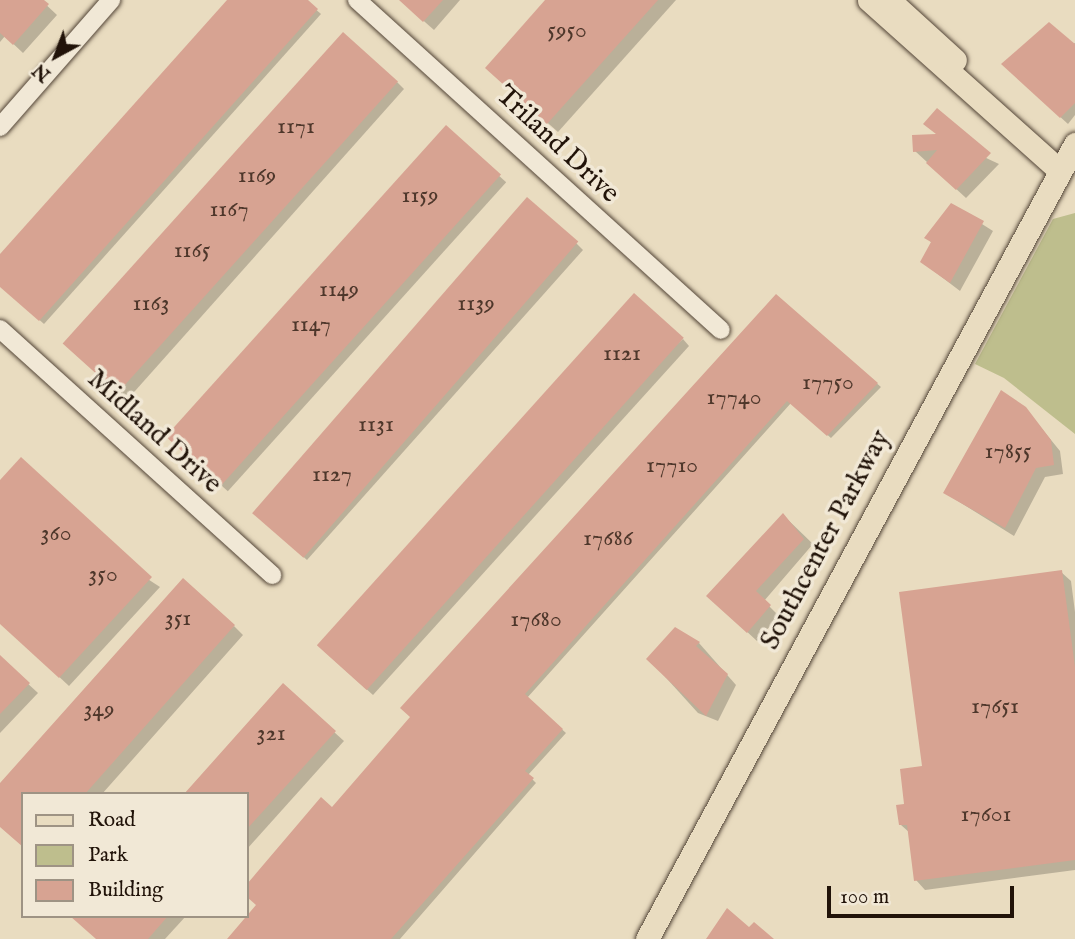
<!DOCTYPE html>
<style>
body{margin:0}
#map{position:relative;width:1075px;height:939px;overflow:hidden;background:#e9dcc0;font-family:"IM FELL English",serif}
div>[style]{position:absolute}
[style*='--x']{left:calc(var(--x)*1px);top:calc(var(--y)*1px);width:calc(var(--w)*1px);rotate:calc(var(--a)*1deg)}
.green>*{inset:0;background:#bebe8d}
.shadow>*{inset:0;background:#0003;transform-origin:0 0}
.building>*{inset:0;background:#d7a392;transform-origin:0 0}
.roads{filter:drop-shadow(0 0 2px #534537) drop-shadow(0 0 2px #534537)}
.minor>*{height:18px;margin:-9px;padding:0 9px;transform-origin:9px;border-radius:9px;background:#f1e8d6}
.major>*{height:23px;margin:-11.5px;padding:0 11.5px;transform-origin:11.5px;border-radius:11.5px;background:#e9dcc0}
span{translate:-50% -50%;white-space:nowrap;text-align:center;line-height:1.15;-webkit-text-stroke:7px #f1e8d6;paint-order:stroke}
.number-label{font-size:24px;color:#4e372b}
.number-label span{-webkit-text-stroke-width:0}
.street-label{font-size:28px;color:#211309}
.legend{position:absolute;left:21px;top:792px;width:228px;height:126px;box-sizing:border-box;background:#f1e8d6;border:2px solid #9e9384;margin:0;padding:9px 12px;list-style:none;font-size:21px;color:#211309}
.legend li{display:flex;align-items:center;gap:14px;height:35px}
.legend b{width:35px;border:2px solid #9e9384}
.north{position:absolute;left:21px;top:21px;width:70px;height:70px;-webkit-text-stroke:5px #f1e8d6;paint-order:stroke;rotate:221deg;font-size:19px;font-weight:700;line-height:28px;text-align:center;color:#211309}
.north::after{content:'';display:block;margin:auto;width:24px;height:32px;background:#211309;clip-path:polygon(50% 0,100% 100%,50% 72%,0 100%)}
.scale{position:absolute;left:827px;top:886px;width:187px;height:32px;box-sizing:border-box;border:4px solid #211309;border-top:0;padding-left:9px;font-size:21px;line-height:24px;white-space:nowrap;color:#211309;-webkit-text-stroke:5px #f1e8d6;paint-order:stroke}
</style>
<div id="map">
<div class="green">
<div style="clip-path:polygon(1075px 213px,1075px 434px,1004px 378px,975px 364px,1053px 219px)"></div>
</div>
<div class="shadow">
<div style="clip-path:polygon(0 0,41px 0,57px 15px,23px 53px,5px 36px,0 42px)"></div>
<div style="clip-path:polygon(229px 0,305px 0,321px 14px,44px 324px,0 285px,0 256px)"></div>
<div style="clip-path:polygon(400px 0,460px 0,434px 30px)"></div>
<div style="clip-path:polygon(548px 0,676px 0,558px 132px,496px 77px)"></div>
<div style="clip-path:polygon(1075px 43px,1075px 115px,1068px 124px,1010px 71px)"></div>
<div style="clip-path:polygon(397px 82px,404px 89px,127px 400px,73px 352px)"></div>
<div style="left:446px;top:128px;width:81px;height:416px;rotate:42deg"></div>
<div style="clip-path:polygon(937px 135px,999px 164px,966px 198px,915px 151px)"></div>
<div style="clip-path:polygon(952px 205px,993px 231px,960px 291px,922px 262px,932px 243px,927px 238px)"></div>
<div style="clip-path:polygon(576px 243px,583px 250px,307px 560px,257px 515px)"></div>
<div style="clip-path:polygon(776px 297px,881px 387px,831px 438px,791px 403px,527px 698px,566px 733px,528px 775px,536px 783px,400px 939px,229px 939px,258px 906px,247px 887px,321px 800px,332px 809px)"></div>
<div style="clip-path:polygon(683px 339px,689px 346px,373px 695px,324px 651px)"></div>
<div style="clip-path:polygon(1025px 408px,1060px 451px,1063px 474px,1045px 477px,1014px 536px,945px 493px)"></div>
<div style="clip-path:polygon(0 483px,160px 587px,69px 686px,0 622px)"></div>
<div style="clip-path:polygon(783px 515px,813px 544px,764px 601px,779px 616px,757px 641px,718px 605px)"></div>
<div style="clip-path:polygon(1061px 572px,1071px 581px,1075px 612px,1075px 870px,925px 890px,916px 880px,910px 833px,901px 825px,906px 806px,924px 768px)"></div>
<div style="clip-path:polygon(234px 626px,243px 635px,102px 794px,23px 794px,0 826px,0 786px)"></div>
<div style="clip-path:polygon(675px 629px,699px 643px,736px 685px,718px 721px,698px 713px,649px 659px)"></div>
<div style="clip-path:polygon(0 658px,38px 693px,0 733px)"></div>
<div style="clip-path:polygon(334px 732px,344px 741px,247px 849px,247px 794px)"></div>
<div style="clip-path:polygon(78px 916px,186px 916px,165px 939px,97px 939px)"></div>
</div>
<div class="building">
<div style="clip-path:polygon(0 0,44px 0,49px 4px,13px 45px,0 33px)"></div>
<div style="clip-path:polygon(227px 0,308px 0,318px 9px,39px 321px,0 287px,0 254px)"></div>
<div style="clip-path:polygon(399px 0,443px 0,423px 22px)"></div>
<div style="clip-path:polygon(545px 0,658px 0,547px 124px,485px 68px)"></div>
<div style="clip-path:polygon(1049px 22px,1075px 44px,1075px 103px,1060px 118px,1001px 64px)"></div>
<div style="left:343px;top:32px;width:74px;height:419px;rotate:42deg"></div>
<div style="clip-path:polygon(937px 108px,991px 153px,956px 190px,926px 163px,937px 150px,913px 152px,912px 135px,936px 134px,923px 124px)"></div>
<div style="left:446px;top:125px;width:74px;height:419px;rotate:42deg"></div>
<div style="left:527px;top:197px;width:68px;height:419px;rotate:41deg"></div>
<div style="clip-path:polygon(951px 203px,984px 221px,950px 283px,920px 262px,931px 242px,924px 238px)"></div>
<div style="left:634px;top:293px;width:67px;height:474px;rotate:42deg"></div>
<div style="clip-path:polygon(776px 294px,878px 383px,827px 436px,787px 401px,525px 694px,563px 729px,525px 771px,534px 778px,391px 939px,227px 939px,256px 905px,247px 897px,247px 884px,321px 797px,332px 807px,410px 717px,400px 708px)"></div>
<div style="clip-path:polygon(1001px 390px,1026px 407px,1051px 440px,1054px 465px,1036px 468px,1005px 528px,943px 493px)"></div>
<div style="clip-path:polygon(21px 457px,152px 577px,59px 678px,0 624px,0 480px)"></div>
<div style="clip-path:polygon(783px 513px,804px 539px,756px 591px,771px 605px,747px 633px,706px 596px)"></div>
<div style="clip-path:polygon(1062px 570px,1075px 667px,1075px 860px,914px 881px,907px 825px,899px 825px,896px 805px,904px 804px,900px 769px,922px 766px,899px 592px)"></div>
<div style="clip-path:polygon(183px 578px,235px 625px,85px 794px,23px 794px,23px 847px,0 827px,0 783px)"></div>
<div style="clip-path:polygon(675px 627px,700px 642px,696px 646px,728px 674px,706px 716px,646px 659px)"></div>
<div style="clip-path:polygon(0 655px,30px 683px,0 714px)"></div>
<div style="clip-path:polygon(283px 683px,336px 731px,247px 829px,247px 794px,184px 794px)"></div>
<div style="clip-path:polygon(727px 908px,749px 927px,754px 922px,774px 939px,706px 939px)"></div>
<div style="clip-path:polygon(70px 916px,168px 916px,148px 939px,96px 939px)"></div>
</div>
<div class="roads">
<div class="minor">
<div style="--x:357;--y:0;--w:491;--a:42.2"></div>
<div style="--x:0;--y:127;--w:169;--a:-48.8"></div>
<div style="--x:0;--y:329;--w:367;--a:42.1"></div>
</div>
<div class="major">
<div style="--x:869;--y:0;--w:255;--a:41.8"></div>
<div style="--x:889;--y:0;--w:89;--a:42.3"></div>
<div style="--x:647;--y:939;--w:903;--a:-61.7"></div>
</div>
</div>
<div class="number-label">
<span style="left:567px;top:31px">5950</span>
<span style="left:296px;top:127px">1171</span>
<span style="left:257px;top:176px">1169</span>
<span style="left:420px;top:196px">1159</span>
<span style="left:229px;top:210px">1167</span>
<span style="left:192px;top:251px">1165</span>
<span style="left:339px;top:290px">1149</span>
<span style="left:151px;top:304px">1163</span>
<span style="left:476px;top:304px">1139</span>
<span style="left:311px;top:325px">1147</span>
<span style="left:622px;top:354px">1121</span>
<span style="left:828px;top:383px">17750</span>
<span style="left:734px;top:398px">17740</span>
<span style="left:376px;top:425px">1131</span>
<span style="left:1008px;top:452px">17855</span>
<span style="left:672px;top:466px">17710</span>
<span style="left:332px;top:475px">1127</span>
<span style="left:56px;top:534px">360</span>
<span style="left:608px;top:539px">17686</span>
<span style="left:103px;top:575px">350</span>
<span style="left:178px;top:619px">351</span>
<span style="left:536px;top:620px">17680</span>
<span style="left:995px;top:707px">17651</span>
<span style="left:99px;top:710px">349</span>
<span style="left:271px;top:734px">321</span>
<span style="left:986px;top:815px">17601</span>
</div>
<div class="street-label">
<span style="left:557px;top:145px;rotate:43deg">Triland Drive</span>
<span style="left:154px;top:432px;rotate:42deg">Midland Drive</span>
<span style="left:826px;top:540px;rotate:-62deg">Southcenter Parkway</span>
</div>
<ul class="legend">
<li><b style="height:9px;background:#e9dcc0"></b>Road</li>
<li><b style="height:19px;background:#bebe8d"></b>Park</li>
<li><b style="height:19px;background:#d7a392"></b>Building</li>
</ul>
<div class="north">N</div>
<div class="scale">100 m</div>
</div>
